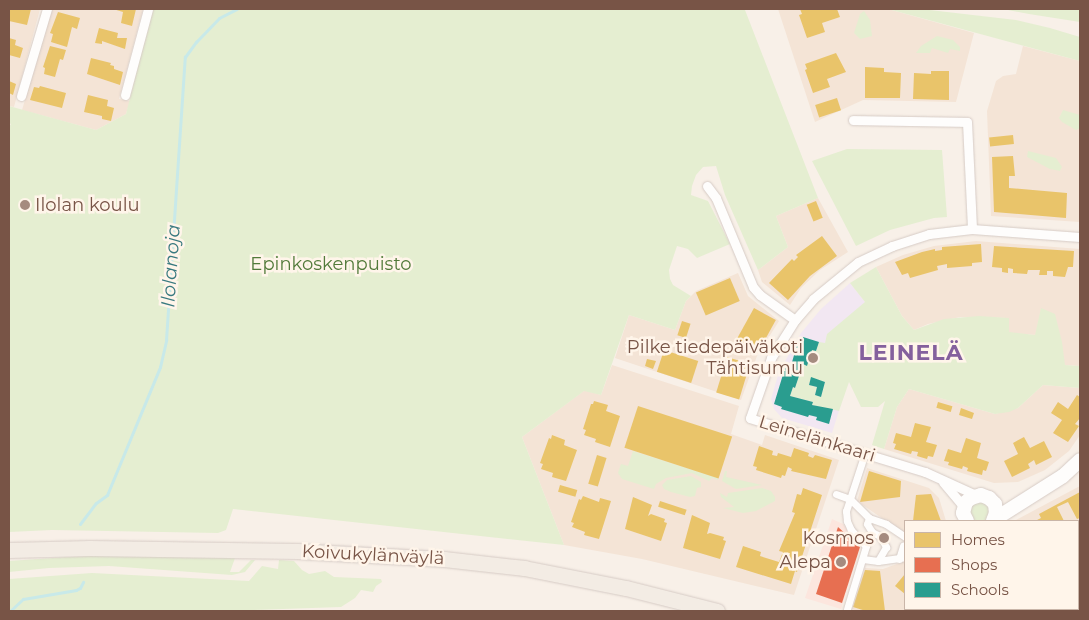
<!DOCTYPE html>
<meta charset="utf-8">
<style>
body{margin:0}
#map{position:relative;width:1089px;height:620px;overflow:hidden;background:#f8f0e8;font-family:Montserrat,sans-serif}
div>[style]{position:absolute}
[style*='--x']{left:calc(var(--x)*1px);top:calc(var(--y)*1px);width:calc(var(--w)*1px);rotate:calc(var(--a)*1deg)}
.residential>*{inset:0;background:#f4e4d6}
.commercial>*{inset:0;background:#fce6de}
.education>*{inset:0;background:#f2e7f2}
.green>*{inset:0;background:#e5eed1}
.round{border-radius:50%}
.homes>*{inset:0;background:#e9c46a;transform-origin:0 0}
.shops>*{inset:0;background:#e76f51}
.schools>*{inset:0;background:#2a9d8f}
.stream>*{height:3px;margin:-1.5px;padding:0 1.5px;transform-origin:1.5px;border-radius:1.5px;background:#c8e9e9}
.roads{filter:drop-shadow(0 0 1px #d6cbc5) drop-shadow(0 0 1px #d6cbc5)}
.pedestrian>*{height:7px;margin:-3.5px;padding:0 3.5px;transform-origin:3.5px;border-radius:3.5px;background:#fefdfc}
.minor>*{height:9px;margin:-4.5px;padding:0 4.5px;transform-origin:4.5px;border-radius:4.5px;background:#fefdfc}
.secondary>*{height:14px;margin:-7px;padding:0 7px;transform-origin:7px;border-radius:7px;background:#fefdfc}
.primary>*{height:15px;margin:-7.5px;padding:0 7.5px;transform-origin:7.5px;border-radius:7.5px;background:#f3ece4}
.dots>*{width:14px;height:14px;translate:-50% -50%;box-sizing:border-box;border:2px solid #fff5ea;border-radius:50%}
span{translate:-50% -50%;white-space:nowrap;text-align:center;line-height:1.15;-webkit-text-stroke:5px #fff5ea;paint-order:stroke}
.poi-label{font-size:18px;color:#785446}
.left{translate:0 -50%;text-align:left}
.right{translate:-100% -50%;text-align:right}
.park-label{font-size:18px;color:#527a3a}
.street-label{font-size:18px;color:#785446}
.water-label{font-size:19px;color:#38797f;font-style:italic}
.district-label{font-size:22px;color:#84609d;font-weight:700;letter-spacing:1px}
.frame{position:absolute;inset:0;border:10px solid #785446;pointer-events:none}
.legend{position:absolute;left:904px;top:520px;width:175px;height:90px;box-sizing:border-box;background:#fff5ea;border:1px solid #c9b5a8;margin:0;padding:6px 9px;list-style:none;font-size:15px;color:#785446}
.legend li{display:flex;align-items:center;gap:10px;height:25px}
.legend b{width:25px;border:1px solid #c9b5a8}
</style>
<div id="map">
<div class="residential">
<div style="clip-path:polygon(9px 9px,40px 9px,14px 107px,9px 106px)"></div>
<div style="clip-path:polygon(52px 9px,143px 9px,119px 99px,130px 101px,126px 114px,96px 130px,22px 110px)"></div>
<div style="clip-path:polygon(778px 9px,888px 9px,974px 33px,956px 102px,863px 100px,815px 122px)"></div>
<div style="clip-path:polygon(1023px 46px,1080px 61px,1080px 222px,991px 216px,987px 111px,996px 81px,1003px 76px,1016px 74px)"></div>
<div style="clip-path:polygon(818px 198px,848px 252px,820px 270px,801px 288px,790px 305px,762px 282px,758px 270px,788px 247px,776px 216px)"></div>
<div style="clip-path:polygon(976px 241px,1080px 249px,1080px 366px,1065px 365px,1036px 335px,1009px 333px,1009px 318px,960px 317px,928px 324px,914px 330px,902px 316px,876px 267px,903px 255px,934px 246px)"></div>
<div style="clip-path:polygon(738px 273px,748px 296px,779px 321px,757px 356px,741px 400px,615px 358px,629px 315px,675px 330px,686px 301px,696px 291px)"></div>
<div style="clip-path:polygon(612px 365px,739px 406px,731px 434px,762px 445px,765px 435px,839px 460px,794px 595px,642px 559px,564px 545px,522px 437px,585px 390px,601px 395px)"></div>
<div style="clip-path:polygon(1043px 385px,1080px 388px,1080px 435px,1069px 451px,1045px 470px,1018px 482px,994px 483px,884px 449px,897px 407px,909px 389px,995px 414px,1018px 408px)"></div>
<div style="clip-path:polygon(867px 468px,929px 488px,939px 498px,946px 521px,905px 521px,905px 534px,857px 501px)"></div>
<div style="clip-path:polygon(1080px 486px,1080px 611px,969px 611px,970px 609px,1078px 609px,1078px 521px,1014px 521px)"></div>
<div style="clip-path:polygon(905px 561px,905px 609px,918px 609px,910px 611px,858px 611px,852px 609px,865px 568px,883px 569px)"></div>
</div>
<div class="commercial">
<div style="clip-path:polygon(832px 519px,843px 524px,862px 542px,841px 609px,805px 598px)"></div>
</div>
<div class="education">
<div style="clip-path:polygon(850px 283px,865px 302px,848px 382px,832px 433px,782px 418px,774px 409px,771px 399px,779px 372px,801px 333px,821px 309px)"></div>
</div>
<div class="green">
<div style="clip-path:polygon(152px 9px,748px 9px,745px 10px,818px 198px,776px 216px,788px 247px,758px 270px,725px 195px,716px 166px,703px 167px,696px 175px,692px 186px,691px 195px,708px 201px,730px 244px,697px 258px,688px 249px,677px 246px,669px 270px,670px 279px,673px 285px,691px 296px,686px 301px,675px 330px,629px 315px,601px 395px,584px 391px,522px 437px,564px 545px,233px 509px,226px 530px,218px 533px,52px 530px,9px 532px,9px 127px,11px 124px,9px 123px,9px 106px,96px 130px,126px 114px)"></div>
<div style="clip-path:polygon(888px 9px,921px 9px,1016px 20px,1050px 28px,1080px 37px,1080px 61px)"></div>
<div style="clip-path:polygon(1003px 9px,1080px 9px,1080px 22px,1029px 14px)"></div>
<div style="clip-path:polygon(864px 11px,870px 20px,872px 36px,860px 39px,854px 33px,860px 14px)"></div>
<div style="clip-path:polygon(937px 36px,953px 40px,960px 47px,960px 51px,950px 49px,948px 53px,932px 48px,930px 53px,916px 53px,921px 46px)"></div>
<div style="clip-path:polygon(1063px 110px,1080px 115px,1080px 128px,1076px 130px,1062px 122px,1059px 118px)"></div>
<div style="clip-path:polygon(847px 149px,942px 150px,947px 217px,934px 218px,890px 230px,856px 246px,812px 161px)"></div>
<div style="clip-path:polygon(1028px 151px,1056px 158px,1062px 167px,1060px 171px,1050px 169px,1027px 157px)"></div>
<div style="clip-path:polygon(evenodd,876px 267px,902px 316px,914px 330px,944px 319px,979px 316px,1009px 318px,1009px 332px,1035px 335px,1041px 308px,1055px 314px,1062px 342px,1065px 365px,1080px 366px,1080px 388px,1043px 385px,1018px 408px,1009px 412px,995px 414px,909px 389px,897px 407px,884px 449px,872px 445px,885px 401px,878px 407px,861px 407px,849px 382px,839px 411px,812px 405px,813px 402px,790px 396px,793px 387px,795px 388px,803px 364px,807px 365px,812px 350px,816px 351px,819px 342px,825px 343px,827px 334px,865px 302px,850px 283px,876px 267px,811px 378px,825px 382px,821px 397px,815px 395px,817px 387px,809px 385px,811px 378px)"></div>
<div style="clip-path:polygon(633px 451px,718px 478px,718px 480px,712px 478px,709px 481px,692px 473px,666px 478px,656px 484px,654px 489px,622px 479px,618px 473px,621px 464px,628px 466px)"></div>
<div style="clip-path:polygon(725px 471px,727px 471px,726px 477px,762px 485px,736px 489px,722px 481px)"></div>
<div style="clip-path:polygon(691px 476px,701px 482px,701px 487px,697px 488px,695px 496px,690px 497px,671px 492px,664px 489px,662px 485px,667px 480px)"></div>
<div style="clip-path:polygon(762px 488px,771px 491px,775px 497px,775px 501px,756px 511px,743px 513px,723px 508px,734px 507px,721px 497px,720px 493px,727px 497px,728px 493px)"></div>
<div class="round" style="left:970px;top:502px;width:20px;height:20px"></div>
<div style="clip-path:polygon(97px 555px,235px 558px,230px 572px,239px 572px,251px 560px,255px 560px,245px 572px,232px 575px,109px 566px,49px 568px,9px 572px,9px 561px)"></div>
<div style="clip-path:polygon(279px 560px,294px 561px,302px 570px,309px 574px,325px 571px,334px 577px,381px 579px,382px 582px,376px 586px,373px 592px,361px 590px,355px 598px,341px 607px,227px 611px,9px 611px,9px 579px,92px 573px,249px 581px,262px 566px,278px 569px)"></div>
</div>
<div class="homes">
<div style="clip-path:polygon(9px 9px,31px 9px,27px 25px,9px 21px)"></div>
<div style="clip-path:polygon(113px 9px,136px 9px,132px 26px,121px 23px,123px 12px)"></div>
<div style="clip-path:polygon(800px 9px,837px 9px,840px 17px,822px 23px,825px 32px,807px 38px,799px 15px,802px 14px)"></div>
<div style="clip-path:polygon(58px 12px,80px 18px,77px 29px,72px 27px,67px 47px,51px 42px,53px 34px,50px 33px)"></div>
<div style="clip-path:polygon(99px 28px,118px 33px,117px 38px,127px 38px,125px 49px,102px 41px,102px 44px,95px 43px)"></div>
<div style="clip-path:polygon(9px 38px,16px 40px,15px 45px,23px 48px,20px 58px,9px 55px)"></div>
<div style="clip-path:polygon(50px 46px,66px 50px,63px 60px,60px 59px,55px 77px,44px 74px,45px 68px,43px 67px)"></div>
<div style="clip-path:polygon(836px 53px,846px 72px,827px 79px,830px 87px,813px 93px,805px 70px,807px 69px,805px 64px)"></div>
<div style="clip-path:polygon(91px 58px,111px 63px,110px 65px,114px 66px,114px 69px,123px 72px,120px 85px,87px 74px)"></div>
<div style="clip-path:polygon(865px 67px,884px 68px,884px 72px,901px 73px,900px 98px,865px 98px)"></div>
<div style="clip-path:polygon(931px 71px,949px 71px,949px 100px,913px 99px,914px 73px,931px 74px)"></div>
<div style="clip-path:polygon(9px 81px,16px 84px,13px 95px,9px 93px)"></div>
<div style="clip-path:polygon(40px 86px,66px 93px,62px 108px,30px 100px,34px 87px,39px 88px)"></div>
<div style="clip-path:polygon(88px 95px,108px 100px,107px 106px,114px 108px,111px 121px,102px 119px,102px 116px,84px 112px)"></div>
<div style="left:837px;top:98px;width:13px;height:23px;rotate:72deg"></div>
<div style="left:1013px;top:135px;width:9px;height:24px;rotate:84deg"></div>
<div style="clip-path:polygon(1013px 156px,1015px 176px,1009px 176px,1009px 188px,1067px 193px,1066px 218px,994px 212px,992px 157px)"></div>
<div style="left:816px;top:201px;width:18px;height:10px;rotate:68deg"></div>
<div style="clip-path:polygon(822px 236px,837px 256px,810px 276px,788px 300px,769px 283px,792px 259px,794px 261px,798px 257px,796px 255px)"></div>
<div style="clip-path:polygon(981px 244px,982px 262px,972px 263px,972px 266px,947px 268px,947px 264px,937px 266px,938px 270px,910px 278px,908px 273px,902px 275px,895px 262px,922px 252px,935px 249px,935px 251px,942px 250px,942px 247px)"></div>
<div style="clip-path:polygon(994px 246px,1074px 251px,1073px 267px,1068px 267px,1065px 277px,1053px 276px,1053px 271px,1047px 271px,1047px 275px,1039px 275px,1040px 270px,1028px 270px,1027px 274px,1013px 273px,1013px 269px,1008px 268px,1008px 273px,1002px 272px,1002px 268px,992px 267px)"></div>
<div style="left:730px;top:278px;width:25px;height:37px;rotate:67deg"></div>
<div style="left:754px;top:308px;width:25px;height:36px;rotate:29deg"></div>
<div style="left:682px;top:321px;width:9px;height:15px;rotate:18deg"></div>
<div style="left:664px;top:350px;width:36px;height:23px;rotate:18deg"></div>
<div style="left:727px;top:357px;width:24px;height:37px;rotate:17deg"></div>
<div style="clip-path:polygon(647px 359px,656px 361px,653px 369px,645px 366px)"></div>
<div style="clip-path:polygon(1077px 395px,1080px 397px,1080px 418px,1075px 424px,1079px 426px,1068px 442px,1053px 433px,1062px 420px,1051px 413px,1058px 402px,1068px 409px)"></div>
<div style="clip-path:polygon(594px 401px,608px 405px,606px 411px,620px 416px,610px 447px,595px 442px,596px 439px,584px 435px,586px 430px,583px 429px,591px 404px,593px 404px)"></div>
<div style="left:938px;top:402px;width:15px;height:6px;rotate:16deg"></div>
<div style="left:638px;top:406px;width:99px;height:44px;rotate:18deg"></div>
<div style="clip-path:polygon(961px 408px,974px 413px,972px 419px,959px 415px)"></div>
<div style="clip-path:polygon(915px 423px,931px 427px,926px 442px,937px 445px,933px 457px,928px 456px,927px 459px,917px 456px,918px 452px,912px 451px,911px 454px,894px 449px,896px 444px,893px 443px,896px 433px,911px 437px)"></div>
<div style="clip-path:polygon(552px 435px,565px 440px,564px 445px,577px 450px,566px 481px,552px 477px,553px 473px,541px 469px,543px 464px,540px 463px,549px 438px,551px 439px)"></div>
<div style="clip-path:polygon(1024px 437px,1030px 448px,1044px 441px,1052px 457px,1036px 465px,1034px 460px,1028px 464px,1030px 468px,1012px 477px,1004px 461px,1018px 454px,1013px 443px)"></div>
<div style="clip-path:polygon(966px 438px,981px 443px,977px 458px,989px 462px,986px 471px,983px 470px,982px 475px,967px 471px,968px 468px,963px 466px,962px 469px,948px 465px,949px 462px,944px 461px,948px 449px,961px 453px)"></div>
<div style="clip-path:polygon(759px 446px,773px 451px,772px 455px,777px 456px,778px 453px,791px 457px,794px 448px,809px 453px,808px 456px,813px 458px,815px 455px,832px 460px,826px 479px,791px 471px,792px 469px,788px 467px,785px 476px,782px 475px,781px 478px,756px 470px,757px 467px,753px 466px)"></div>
<div style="left:597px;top:455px;width:10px;height:30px;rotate:17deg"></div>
<div style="clip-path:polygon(869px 471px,901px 481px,900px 497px,860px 502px)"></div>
<div style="left:560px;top:485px;width:18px;height:7px;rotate:16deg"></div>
<div style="clip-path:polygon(803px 488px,822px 495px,797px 572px,795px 571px,791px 584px,736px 567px,743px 546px,761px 552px,760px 556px,779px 562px,783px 552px,779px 551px,795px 513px,792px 512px,797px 494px,801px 495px)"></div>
<div style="clip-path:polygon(1080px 492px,1080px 518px,1077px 519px,1068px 502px,1057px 507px,1064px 521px,1035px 521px,1041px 518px,1039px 514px)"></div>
<div style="clip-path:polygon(931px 494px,941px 521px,913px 521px,916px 495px)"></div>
<div style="clip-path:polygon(583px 496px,599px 502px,600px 498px,611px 501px,599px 539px,584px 535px,585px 532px,572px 527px,574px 523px,571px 522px,579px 499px,581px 500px)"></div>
<div style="clip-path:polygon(633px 497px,652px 505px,648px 516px,651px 514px,665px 519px,664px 522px,667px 523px,661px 541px,625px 529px)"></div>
<div style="left:660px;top:501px;width:28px;height:6px;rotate:18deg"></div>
<div style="clip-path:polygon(692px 515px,710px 523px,707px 534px,710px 533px,724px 537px,723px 540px,726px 541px,720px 559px,683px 548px)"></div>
<div style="clip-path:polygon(865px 570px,880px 571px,885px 611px,866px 611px,853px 607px)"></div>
<div style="clip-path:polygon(905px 574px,905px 594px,895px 586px)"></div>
<div style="left:971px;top:609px;width:26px;height:2px"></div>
</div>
<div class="shops">
<div style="clip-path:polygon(838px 527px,860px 547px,842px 603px,816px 594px)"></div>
</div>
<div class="schools">
<div style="clip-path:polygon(803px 337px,819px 342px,816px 351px,812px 350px,807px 366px,803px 364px,795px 388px,793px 387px,790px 396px,813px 402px,812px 405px,833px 409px,829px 424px,816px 420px,817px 417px,809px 415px,808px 417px,781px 409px,782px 407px,774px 404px,785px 368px,790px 369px,797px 345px,800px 346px)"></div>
<div style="clip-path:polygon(811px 377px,825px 382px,821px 397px,815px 395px,817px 387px,809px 385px)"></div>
</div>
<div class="stream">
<div style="--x:80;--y:524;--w:26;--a:-53"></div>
<div style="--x:96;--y:503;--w:14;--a:-36"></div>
<div style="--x:107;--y:495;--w:139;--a:-67.5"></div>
<div style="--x:160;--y:367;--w:28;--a:-77"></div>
<div style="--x:166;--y:340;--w:284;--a:-86.2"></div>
<div style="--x:185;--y:57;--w:19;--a:-54"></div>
<div style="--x:196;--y:42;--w:33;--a:-46"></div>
<div style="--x:219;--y:18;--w:20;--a:-27"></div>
<div style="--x:10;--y:611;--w:18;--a:-43"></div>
<div style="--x:23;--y:599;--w:54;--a:-9.6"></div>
<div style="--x:76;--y:590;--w:4;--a:-27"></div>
<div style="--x:80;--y:588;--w:7;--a:-63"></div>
</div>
<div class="roads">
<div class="pedestrian">
<div style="--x:836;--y:494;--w:15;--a:20"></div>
<div style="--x:850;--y:499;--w:27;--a:45"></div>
<div style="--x:869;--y:518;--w:18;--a:19"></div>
<div style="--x:886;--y:524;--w:23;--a:34"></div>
<div style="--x:869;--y:518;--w:6;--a:108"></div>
<div style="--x:867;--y:524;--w:9;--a:58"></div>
<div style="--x:872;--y:532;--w:9;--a:27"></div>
<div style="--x:880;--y:536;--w:13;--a:61"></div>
<div style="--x:886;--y:547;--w:16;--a:120"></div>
<div style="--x:863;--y:559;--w:15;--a:8"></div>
<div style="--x:878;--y:561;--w:27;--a:-8"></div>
<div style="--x:899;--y:559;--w:14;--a:-73"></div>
<div style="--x:847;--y:609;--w:66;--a:-73.2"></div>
<div style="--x:866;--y:546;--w:22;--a:-133"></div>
<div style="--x:851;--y:530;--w:10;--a:-114"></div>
<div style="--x:847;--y:521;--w:10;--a:-96"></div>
<div style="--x:846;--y:511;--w:61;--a:-71.9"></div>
</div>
<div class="minor">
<div style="--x:125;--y:95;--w:89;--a:-75"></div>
<div style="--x:21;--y:96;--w:91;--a:-73.4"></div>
<div style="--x:853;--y:120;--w:114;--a:1"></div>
<div style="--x:967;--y:122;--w:107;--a:87.3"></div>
<div style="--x:707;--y:186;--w:15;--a:53"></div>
<div style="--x:716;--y:198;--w:96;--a:67.4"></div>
<div style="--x:753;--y:287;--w:11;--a:49"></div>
<div style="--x:760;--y:295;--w:43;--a:35.5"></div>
<div style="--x:943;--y:482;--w:33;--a:50"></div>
<div style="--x:976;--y:495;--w:56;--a:-155.7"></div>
<div style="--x:925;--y:472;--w:183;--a:-162.9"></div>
<div style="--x:750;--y:418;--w:64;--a:-70.7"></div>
<div style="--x:771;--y:358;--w:45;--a:-57.7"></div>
<div style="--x:795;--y:320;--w:28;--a:-49"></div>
<div style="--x:813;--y:299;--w:58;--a:-39.4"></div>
<div style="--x:858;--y:262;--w:38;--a:-25"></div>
<div style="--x:892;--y:246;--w:39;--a:-18"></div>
<div style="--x:929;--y:234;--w:43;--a:-6.6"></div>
<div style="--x:972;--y:229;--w:108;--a:4.2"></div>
</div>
<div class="secondary">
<div style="--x:995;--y:519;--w:80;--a:-32.3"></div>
<div style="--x:1063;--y:476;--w:23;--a:-43"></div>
<div style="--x:967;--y:521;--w:9;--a:-117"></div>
<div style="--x:963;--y:513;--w:11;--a:-75"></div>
<div style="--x:966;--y:502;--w:6;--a:-39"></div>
<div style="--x:971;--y:498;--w:10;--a:-17"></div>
<div style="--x:981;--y:495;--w:9;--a:21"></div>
<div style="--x:989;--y:498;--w:8;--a:45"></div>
<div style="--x:995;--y:504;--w:9;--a:84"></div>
<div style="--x:996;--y:513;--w:9;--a:111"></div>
<div style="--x:950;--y:611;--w:2;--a:-63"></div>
</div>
<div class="primary">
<div style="--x:9;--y:550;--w:81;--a:-1.4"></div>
<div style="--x:90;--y:548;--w:207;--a:0.8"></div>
<div style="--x:297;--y:551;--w:147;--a:3.1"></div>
<div style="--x:444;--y:559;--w:81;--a:6.4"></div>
<div style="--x:524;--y:568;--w:104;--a:11.1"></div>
<div style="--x:626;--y:588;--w:94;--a:14.2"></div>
</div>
</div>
<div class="dots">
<div style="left:25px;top:205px;background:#a58b7f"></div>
<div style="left:813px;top:358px;background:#a58b7f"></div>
<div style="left:884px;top:538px;background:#a58b7f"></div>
<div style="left:841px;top:562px;background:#a58b7f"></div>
</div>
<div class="poi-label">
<span class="left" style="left:35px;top:205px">Ilolan koulu</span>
<span class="right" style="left:803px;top:358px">Pilke tiedepäiväkoti<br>Tähtisumu</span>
<span class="right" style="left:874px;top:538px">Kosmos</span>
<span class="right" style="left:831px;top:562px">Alepa</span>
</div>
<div class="park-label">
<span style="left:331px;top:264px">Epinkoskenpuisto</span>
</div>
<div class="street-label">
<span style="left:817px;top:439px;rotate:17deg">Leinelänkaari</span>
<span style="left:373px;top:555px;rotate:3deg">Koivukylänväylä</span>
</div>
<div class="water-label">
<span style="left:171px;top:266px;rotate:-86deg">Ilolanoja</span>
</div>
<div class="district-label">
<span style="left:911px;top:353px">LEINELÄ</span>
</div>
<div class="frame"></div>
<ul class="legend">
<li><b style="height:14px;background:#e9c46a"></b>Homes</li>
<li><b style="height:14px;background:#e76f51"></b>Shops</li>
<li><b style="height:14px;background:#2a9d8f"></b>Schools</li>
</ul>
</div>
